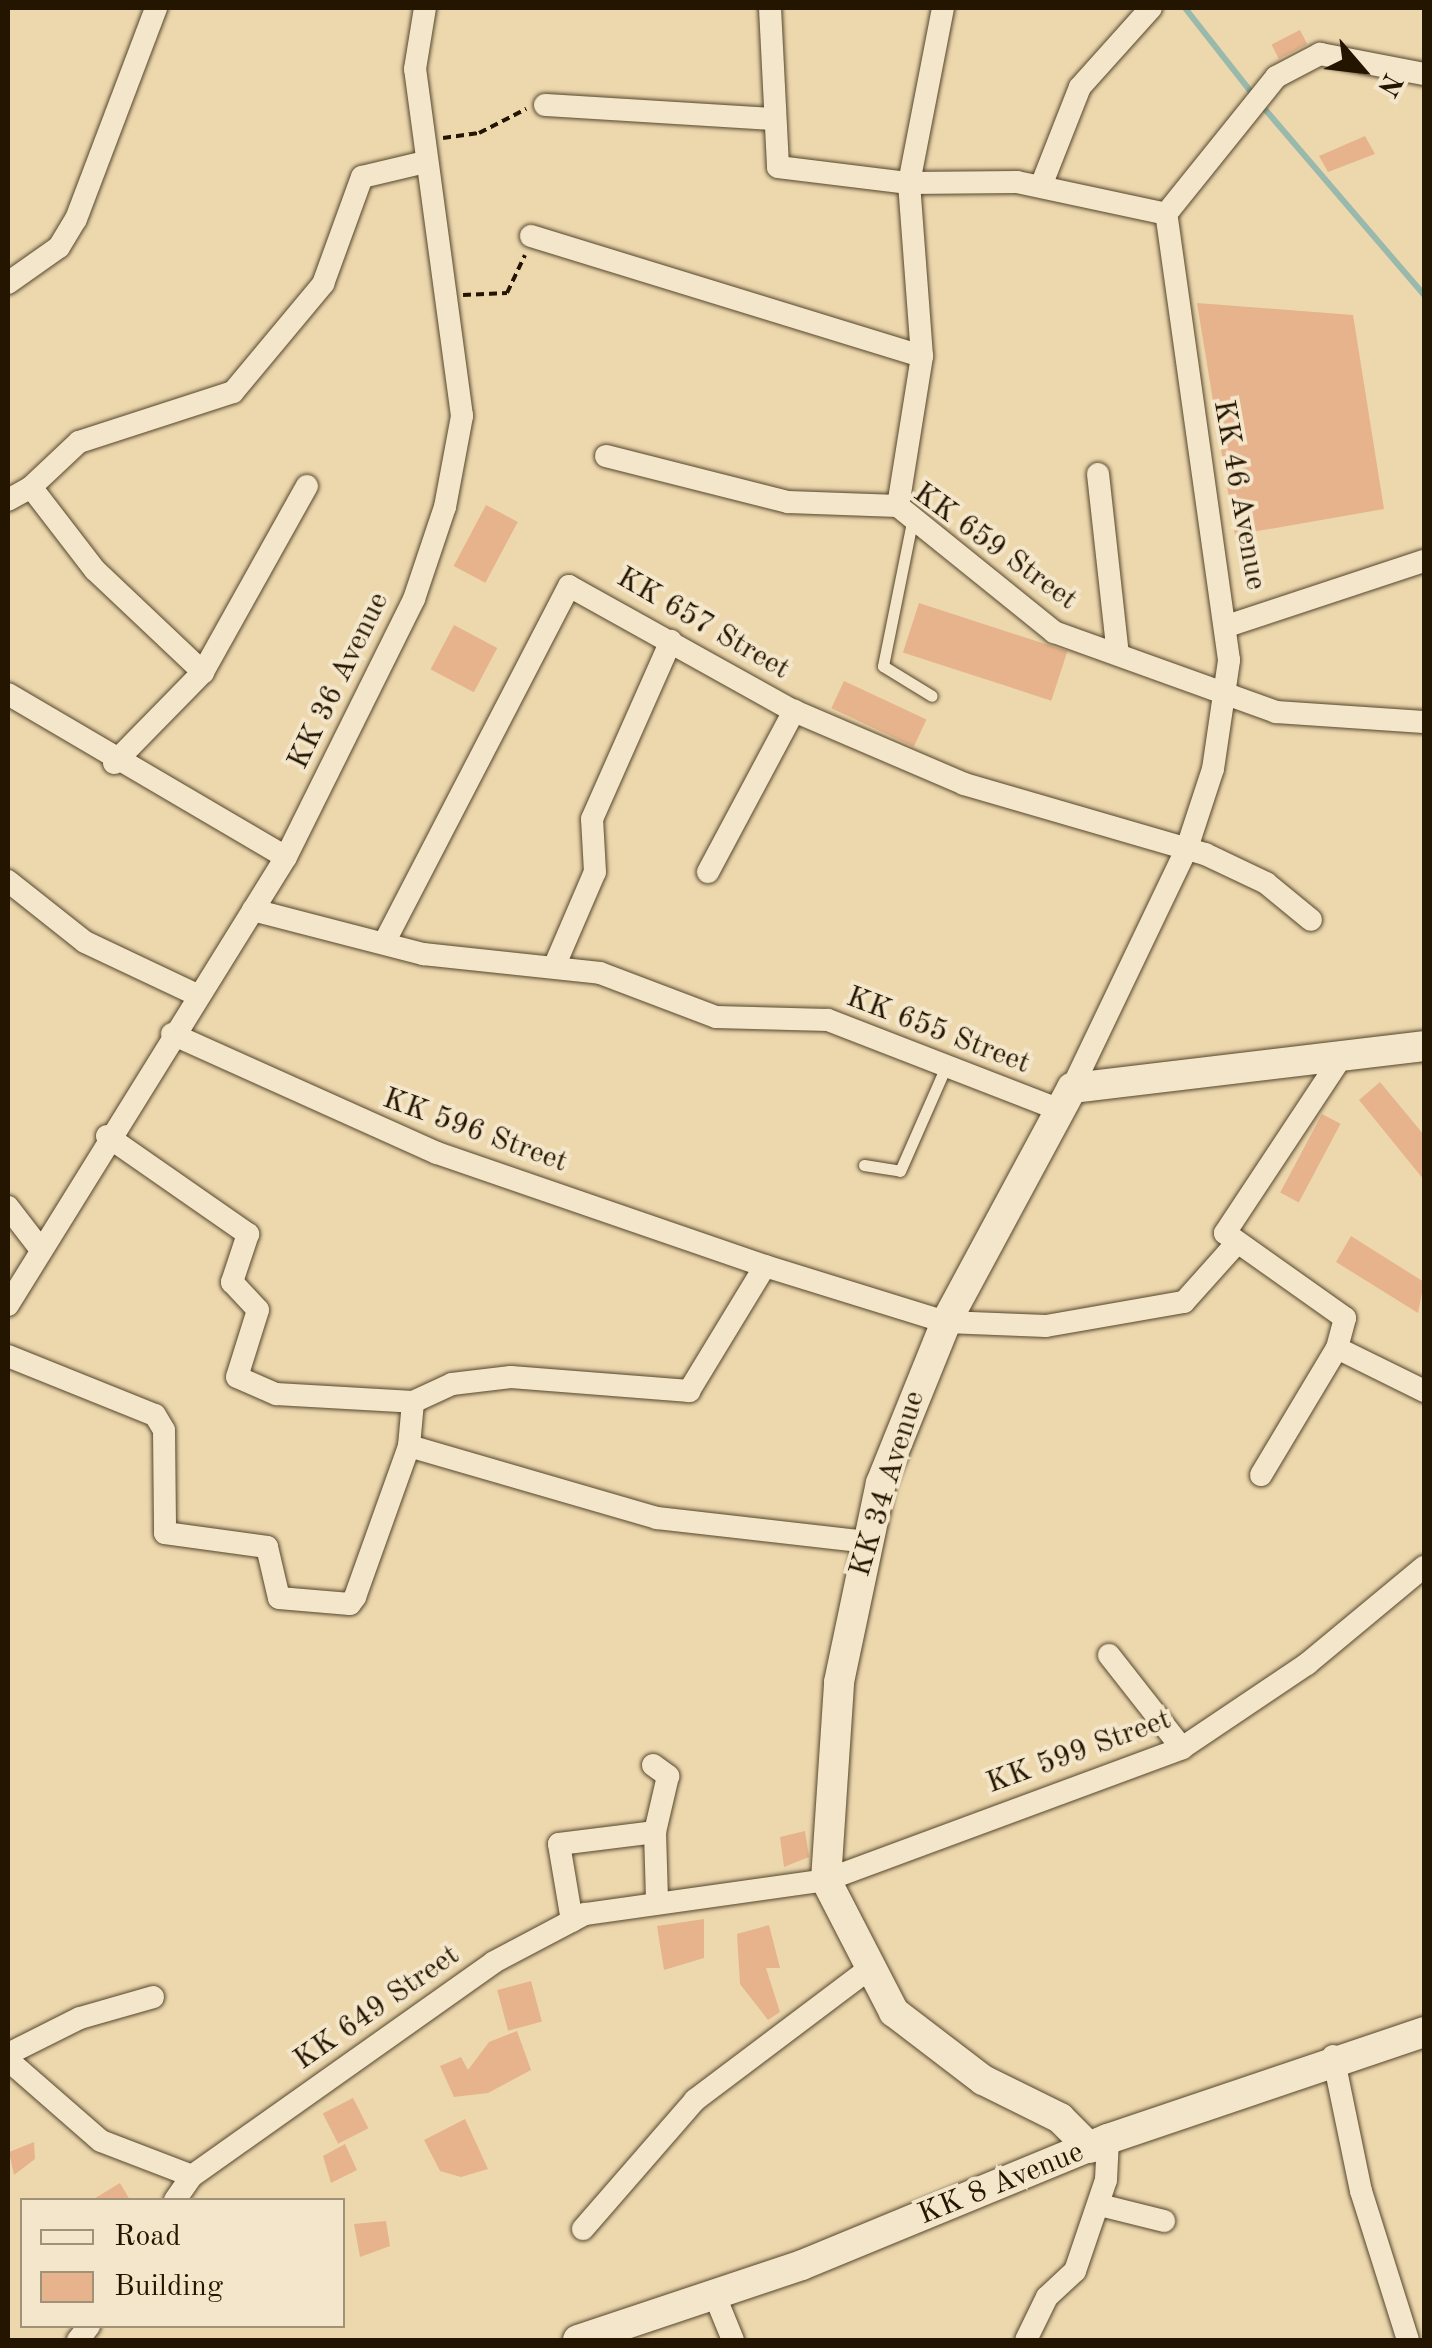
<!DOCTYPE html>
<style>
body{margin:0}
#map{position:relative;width:1432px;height:2348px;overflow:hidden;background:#edd8ae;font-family:"Old Standard TT",serif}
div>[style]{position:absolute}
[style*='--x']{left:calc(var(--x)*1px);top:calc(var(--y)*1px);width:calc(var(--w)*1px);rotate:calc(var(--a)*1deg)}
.stream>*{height:6px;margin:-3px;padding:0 3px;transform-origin:3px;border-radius:3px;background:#99b9ac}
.building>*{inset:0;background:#e6b38c;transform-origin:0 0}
.path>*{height:4px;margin-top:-2px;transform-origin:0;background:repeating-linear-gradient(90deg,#241500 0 8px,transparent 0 13px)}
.roads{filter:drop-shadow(0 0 2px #56462c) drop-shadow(0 0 2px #56462c)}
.lane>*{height:11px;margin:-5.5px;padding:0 5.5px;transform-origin:5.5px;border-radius:5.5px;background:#f3e6ca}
.street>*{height:22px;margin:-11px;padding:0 11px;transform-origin:11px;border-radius:11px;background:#f3e6ca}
.secondary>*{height:30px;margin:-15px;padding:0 15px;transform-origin:15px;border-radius:15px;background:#f3e6ca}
span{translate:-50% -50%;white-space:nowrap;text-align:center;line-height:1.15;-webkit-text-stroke:8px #f3e6ca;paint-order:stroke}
.street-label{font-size:30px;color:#241500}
.frame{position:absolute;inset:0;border:10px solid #241500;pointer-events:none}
.legend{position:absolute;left:20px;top:2198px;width:325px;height:130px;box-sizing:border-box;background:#f3e6ca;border:2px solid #a09279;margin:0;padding:12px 18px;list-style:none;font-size:30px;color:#241500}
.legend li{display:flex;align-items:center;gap:20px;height:50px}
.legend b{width:50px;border:2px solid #a09279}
.north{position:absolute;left:1312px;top:20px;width:100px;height:100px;-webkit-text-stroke:8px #f3e6ca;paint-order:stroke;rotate:118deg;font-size:28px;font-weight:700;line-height:40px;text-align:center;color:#241500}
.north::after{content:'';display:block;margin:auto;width:35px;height:45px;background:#241500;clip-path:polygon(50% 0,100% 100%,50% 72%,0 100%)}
</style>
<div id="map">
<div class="stream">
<div style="--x:1185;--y:8;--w:107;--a:51.8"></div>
<div style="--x:1263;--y:107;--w:248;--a:49.4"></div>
</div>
<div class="building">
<div style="left:1300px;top:30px;width:16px;height:32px;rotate:63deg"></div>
<div style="clip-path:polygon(1365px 136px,1375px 154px,1328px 172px,1319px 156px)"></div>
<div style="clip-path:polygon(1197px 303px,1353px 315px,1384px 509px,1235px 535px)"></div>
<div style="left:486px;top:505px;width:36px;height:69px;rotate:28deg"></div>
<div style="left:919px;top:603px;width:156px;height:52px;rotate:18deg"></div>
<div style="left:454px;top:625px;width:49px;height:50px;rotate:28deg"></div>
<div style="left:844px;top:681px;width:91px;height:30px;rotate:25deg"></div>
<div style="clip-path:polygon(1380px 1082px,1424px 1135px,1424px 1180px,1359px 1100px)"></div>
<div style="left:1322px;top:1114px;width:21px;height:89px;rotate:28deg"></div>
<div style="clip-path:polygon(1351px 1236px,1424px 1282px,1418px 1313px,1336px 1262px)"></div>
<div style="clip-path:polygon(805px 1831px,809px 1857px,784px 1867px,780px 1837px)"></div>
<div style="clip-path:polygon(704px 1919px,704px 1958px,664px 1970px,657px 1926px)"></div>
<div style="clip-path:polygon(769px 1925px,780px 1968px,766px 1968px,780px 2012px,768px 2020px,740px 1984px,737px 1934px)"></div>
<div style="left:531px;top:1981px;width:42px;height:35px;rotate:75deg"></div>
<div style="clip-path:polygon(517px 2031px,531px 2070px,488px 2093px,454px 2097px,440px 2066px,461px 2057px,468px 2070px,489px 2042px)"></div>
<div style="left:353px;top:2098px;width:34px;height:34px;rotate:63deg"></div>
<div style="clip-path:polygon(465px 2119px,488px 2169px,461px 2177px,440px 2171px,424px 2140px)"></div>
<div style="clip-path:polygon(34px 2142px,35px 2159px,14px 2175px,9px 2152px)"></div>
<div style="clip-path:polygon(345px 2144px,357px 2170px,331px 2183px,323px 2156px)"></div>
<div style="clip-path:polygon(120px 2183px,130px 2200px,92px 2200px)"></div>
<div style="clip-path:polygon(386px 2221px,390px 2246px,360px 2257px,354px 2224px)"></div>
</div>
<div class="path">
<div style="--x:443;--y:138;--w:36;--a:-8"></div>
<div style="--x:479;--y:133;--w:53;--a:-27.1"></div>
<div style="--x:463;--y:295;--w:44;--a:-2.6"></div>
<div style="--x:507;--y:293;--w:42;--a:-64.7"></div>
</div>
<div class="roads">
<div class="lane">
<div style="--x:913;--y:517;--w:152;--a:101.4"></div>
<div style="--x:883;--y:666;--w:57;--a:31.5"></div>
<div style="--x:864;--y:1165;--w:36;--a:9"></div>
<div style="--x:900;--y:1171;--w:115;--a:-66.3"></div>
</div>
<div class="street">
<div style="--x:770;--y:8;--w:159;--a:87.1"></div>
<div style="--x:778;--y:167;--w:132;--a:7"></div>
<div style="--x:909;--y:183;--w:108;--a:-0.5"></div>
<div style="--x:1017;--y:182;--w:152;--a:12.1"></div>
<div style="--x:545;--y:105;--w:229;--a:3.5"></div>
<div style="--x:1041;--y:186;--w:106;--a:-68.5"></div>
<div style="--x:1080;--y:87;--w:106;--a:-48.1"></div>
<div style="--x:531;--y:236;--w:409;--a:17.1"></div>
<div style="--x:8;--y:283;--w:62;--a:-35.2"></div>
<div style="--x:59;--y:247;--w:33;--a:-59"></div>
<div style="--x:76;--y:219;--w:226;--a:-69.2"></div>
<div style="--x:606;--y:456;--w:188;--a:14.2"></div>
<div style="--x:788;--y:502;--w:110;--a:2.1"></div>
<div style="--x:898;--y:506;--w:201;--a:38.9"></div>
<div style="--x:1054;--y:632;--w:236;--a:19.8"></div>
<div style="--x:1276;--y:712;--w:148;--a:3.9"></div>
<div style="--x:1098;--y:474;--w:181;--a:83.7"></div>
<div style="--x:31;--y:487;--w:66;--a:-43.2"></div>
<div style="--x:79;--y:442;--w:162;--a:-18"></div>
<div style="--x:233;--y:392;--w:141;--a:-50.2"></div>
<div style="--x:323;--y:284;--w:114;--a:-70"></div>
<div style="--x:362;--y:177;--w:65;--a:-13.4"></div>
<div style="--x:8;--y:500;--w:26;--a:-29"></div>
<div style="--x:31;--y:487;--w:105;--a:52.4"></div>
<div style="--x:95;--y:570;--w:149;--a:43.4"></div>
<div style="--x:898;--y:506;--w:152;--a:-80.9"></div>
<div style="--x:922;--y:356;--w:173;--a:-94.3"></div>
<div style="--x:909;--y:183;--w:178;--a:-79"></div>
<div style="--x:1230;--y:625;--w:204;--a:-18.3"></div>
<div style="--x:8;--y:694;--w:322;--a:30.4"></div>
<div style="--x:114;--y:763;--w:127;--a:-45.6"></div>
<div style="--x:203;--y:672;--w:213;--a:-60.8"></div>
<div style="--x:708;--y:872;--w:183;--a:-61.9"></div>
<div style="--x:8;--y:881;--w:98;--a:38.4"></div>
<div style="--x:85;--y:942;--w:122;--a:25.3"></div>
<div style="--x:253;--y:910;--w:176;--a:14.5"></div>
<div style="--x:423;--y:954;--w:178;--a:6.1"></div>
<div style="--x:600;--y:973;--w:124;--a:20.8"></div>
<div style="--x:716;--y:1017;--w:112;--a:1.5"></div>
<div style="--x:828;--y:1020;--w:249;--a:21.2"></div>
<div style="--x:384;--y:943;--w:402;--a:-62.6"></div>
<div style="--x:569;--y:586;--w:257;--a:29.1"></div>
<div style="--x:794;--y:711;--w:185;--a:23.2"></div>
<div style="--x:964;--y:784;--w:251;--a:16.2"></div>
<div style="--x:1205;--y:854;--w:68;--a:25.4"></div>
<div style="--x:1266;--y:883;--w:58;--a:39.4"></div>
<div style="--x:554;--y:967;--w:103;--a:-66.7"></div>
<div style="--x:595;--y:872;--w:53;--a:-93.2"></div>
<div style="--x:592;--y:819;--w:195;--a:-66.1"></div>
<div style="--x:172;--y:1034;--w:290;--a:24.2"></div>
<div style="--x:437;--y:1153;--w:347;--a:19"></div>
<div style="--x:1072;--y:1088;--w:266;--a:-64.4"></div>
<div style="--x:1187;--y:848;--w:83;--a:-71.8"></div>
<div style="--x:1213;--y:769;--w:110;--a:-81.6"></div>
<div style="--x:1229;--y:660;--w:450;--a:-98"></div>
<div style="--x:1166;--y:214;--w:176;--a:-51.2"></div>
<div style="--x:1276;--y:77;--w:50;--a:-27.6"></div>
<div style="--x:1320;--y:54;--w:106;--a:10.9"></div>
<div style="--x:107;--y:1136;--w:172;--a:34.8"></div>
<div style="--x:248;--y:1234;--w:51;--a:108.4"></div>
<div style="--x:232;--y:1282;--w:38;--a:47"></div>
<div style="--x:258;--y:1310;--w:70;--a:107.4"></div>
<div style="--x:237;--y:1377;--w:43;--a:23.6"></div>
<div style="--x:276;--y:1394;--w:137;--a:3.3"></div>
<div style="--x:413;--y:1402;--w:43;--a:-24.8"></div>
<div style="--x:452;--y:1384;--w:59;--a:-6.8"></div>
<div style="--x:511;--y:1377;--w:179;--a:4.5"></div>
<div style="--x:689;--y:1391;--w:146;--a:-58.7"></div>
<div style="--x:765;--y:1266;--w:189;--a:17.2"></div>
<div style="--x:946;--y:1322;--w:100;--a:2.3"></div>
<div style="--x:1046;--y:1326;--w:140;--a:-9.9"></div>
<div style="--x:1184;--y:1302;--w:75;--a:-48.2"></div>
<div style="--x:8;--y:1207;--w:49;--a:52.4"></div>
<div style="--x:8;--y:1305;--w:527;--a:-58.18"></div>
<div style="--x:286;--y:857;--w:288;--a:-63.6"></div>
<div style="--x:414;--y:599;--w:97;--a:-71.4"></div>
<div style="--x:445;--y:507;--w:93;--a:-79.4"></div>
<div style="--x:462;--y:416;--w:350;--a:-97.7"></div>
<div style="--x:415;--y:69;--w:62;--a:-80.7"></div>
<div style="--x:1337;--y:1348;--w:97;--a:26.3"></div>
<div style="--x:8;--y:1356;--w:158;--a:21.9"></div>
<div style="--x:155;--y:1415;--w:17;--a:59"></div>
<div style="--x:164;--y:1430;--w:103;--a:89.4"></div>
<div style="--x:165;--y:1533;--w:103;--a:7.8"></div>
<div style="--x:267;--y:1547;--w:52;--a:76.8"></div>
<div style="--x:279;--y:1598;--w:71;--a:4.8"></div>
<div style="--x:350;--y:1604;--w:9;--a:-54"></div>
<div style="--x:355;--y:1597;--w:160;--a:-70.3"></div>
<div style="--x:409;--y:1446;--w:44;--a:-84.8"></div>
<div style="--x:409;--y:1446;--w:258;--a:16.2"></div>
<div style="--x:657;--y:1518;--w:211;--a:6.5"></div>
<div style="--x:1261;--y:1475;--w:148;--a:-59.1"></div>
<div style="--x:1337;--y:1348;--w:31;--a:-75"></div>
<div style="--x:1345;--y:1318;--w:147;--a:-144.7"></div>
<div style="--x:1225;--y:1233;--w:214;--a:-56.5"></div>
<div style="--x:1109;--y:1655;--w:118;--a:51.9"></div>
<div style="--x:653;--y:1765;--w:19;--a:36"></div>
<div style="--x:668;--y:1776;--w:57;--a:103.1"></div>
<div style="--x:655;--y:1832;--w:67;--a:88.3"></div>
<div style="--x:572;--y:1921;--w:78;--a:-99.6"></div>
<div style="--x:559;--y:1844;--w:97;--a:-7.1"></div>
<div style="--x:8;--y:2054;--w:80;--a:-26.6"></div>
<div style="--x:80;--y:2018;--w:76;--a:-16"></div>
<div style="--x:1333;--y:2056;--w:138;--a:78.3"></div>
<div style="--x:1361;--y:2191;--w:156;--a:72.5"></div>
<div style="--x:8;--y:2060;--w:123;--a:41.1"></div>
<div style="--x:101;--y:2141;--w:97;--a:21"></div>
<div style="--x:192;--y:2176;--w:370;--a:-35.3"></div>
<div style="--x:494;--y:1962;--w:103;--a:-27.8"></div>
<div style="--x:585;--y:1914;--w:243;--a:-8"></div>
<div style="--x:826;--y:1880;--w:380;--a:-20.3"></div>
<div style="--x:1182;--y:1748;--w:151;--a:-33.9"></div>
<div style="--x:1307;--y:1664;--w:152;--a:-39.7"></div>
<div style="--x:175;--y:2200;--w:29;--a:-55"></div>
<div style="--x:1100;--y:2205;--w:66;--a:14"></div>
<div style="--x:583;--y:2229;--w:171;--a:-49"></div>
<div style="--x:695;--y:2100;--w:214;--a:-37"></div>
<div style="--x:715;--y:2296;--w:48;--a:67.8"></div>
<div style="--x:78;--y:2340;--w:18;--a:-52"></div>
<div style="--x:1026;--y:2340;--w:48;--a:-64"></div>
<div style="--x:1047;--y:2297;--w:38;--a:-43"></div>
<div style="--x:1075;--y:2271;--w:96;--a:-71.2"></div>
<div style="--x:1106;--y:2180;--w:41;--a:-87.2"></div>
</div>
<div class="secondary">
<div style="--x:1090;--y:2148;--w:42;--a:-135"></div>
<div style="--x:1060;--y:2118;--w:86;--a:-153.7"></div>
<div style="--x:983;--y:2080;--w:112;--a:-142.6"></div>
<div style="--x:894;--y:2012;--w:148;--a:-117.3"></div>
<div style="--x:826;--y:1880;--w:198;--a:-86.2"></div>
<div style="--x:839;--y:1682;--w:203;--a:-78.1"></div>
<div style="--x:881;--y:1483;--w:174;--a:-68"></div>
<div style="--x:946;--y:1322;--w:266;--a:-61.7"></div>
<div style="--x:1072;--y:1088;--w:354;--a:-6.8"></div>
<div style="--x:578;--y:2340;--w:236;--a:-18.5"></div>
<div style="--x:802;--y:2265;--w:331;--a:-22.4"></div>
<div style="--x:1108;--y:2139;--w:334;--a:-18.7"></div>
</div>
</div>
<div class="street-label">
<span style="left:1239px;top:495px;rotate:80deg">KK 46 Avenue</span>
<span style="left:995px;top:547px;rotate:36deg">KK 659 Street</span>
<span style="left:703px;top:624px;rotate:30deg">KK 657 Street</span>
<span style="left:339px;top:681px;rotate:-64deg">KK 36 Avenue</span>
<span style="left:938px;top:1031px;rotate:21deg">KK 655 Street</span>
<span style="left:475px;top:1131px;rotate:20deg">KK 596 Street</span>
<span style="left:888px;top:1484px;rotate:-73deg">KK 34 Avenue</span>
<span style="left:1079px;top:1752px;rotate:-20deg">KK 599 Street</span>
<span style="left:377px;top:2008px;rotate:-35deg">KK 649 Street</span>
<span style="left:1001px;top:2184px;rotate:-22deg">KK 8 Avenue</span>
</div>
<div class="frame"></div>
<ul class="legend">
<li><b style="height:12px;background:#f3e6ca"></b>Road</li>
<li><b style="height:28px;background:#e6b38c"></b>Building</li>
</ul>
<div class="north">N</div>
</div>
